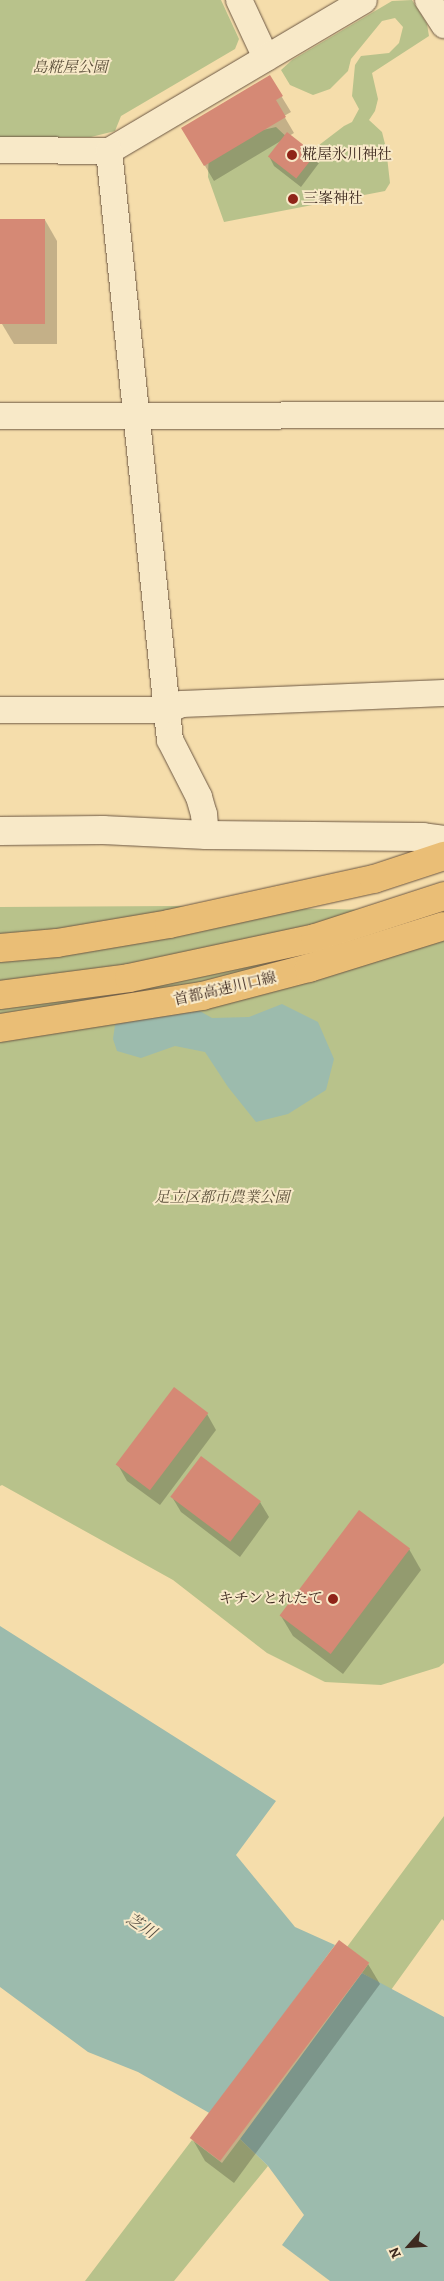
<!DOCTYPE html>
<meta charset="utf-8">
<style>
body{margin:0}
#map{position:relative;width:444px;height:2281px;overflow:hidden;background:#f5ddab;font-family:Alegreya,"Noto Serif JP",serif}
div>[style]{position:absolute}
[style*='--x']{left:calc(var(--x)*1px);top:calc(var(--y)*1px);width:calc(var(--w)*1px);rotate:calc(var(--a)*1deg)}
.green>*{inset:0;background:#b8c28b}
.water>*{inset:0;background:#9cbbad}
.shadow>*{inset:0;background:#0003}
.building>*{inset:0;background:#d58975;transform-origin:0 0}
.roads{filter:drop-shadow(0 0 1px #6c5743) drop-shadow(0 0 1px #6c5743)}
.minor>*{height:26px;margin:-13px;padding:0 13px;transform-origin:13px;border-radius:13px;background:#f8e9c8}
.tertiary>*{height:28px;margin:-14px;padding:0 14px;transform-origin:14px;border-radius:14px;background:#f8e9c8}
.motorway>*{height:28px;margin:-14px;padding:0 14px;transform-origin:14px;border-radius:14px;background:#eabe76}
.dots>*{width:14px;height:14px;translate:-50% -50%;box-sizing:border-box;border:2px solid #f8e9c8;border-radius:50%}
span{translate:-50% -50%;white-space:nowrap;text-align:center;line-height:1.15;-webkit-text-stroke:4px #f8e9c8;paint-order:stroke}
.park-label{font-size:15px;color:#5c503b;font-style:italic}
.poi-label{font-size:15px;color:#3e2a20}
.left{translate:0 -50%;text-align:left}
.right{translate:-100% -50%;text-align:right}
.street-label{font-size:15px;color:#3e2a20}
.water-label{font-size:16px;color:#564e43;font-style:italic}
.north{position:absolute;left:384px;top:2221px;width:50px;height:50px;-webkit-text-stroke:4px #f8e9c8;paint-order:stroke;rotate:244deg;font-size:14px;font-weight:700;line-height:20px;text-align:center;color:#3e2a20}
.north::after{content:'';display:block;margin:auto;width:18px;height:22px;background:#3e2a20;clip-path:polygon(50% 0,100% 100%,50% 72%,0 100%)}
</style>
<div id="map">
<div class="green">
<div style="clip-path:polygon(0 0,221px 0,239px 39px,235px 49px,121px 116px,115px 131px,91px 137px,0 137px)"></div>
<div style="clip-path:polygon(412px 0,427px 24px,429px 36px,372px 73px,378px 99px,375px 111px,369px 120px,382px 132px,386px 148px,390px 183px,385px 191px,224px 222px,208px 177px,209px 147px,224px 139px,276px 127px,306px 155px,344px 126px,352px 122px,359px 109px,352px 96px,355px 65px,361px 56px,389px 53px,399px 43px,403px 27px,395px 18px,382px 21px,351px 59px,348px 71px,330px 89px,313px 95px,290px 85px,281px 70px,292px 60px,392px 1px)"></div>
<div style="clip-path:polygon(177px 906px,421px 911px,444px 910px,444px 1663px,439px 1667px,381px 1685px,325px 1682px,267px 1653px,173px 1580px,2px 1485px,0 1486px,0 907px)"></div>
<div style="clip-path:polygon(444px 1816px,444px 1921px,442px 1919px,391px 1990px,362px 1973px,369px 1963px,347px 1947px)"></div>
<div style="clip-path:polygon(240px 2139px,268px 2166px,174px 2281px,85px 2281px,192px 2140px,222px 2163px)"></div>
</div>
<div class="water">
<div style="clip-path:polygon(165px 991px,212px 1018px,249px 1017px,282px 1004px,318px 1022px,334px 1059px,326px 1090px,288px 1114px,256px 1122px,228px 1087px,205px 1052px,175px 1046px,141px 1058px,117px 1051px,113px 1039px,116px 1018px)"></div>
<div style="clip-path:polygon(0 1626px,276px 1801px,236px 1855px,295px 1927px,335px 1945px,211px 2114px,138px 2072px,88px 2052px,0 1987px)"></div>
<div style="clip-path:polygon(362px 1973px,444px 2017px,444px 2281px,330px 2281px,282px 2245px,304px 2215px,268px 2166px,240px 2139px)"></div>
</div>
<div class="shadow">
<div style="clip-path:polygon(269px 76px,291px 112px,284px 116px,294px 133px,289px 136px,314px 155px,319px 163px,301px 187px,274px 166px,270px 158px,284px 139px,214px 181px,192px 144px)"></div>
<div style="clip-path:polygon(45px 220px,57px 241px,57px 344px,14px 344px,2px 324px)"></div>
<div style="clip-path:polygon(174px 1389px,207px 1414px,216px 1430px,160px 1505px,127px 1481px,118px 1465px)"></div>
<div style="clip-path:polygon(172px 1497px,260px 1502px,269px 1517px,240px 1557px,181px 1512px)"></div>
<div style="clip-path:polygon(409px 1549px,421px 1570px,343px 1674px,293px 1636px,281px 1616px)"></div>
<div style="clip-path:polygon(368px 1964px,380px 1984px,234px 2183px,205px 2161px,193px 2140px)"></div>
</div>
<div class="building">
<div style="clip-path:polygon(270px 75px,283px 96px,276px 100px,286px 117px,204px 166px,181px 128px)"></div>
<div style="left:287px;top:132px;width:36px;height:31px;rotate:38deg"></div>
<div style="left:0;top:219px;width:45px;height:105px"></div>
<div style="left:174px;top:1387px;width:43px;height:97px;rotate:37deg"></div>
<div style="left:201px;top:1456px;width:75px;height:51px;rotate:37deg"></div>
<div style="left:359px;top:1510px;width:64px;height:132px;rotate:37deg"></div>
<div style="left:339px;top:1940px;width:38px;height:248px;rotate:37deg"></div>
</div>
<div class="roads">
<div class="minor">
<div style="--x:239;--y:0;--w:64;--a:65"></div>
<div style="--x:428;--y:0;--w:30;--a:57"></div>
<div style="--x:0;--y:150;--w:109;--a:0.5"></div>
<div style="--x:109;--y:151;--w:296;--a:-30.6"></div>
<div style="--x:109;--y:151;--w:592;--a:84.09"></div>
<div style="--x:170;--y:740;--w:64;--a:63"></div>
<div style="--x:199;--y:797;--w:18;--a:74"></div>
<div style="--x:204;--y:814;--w:21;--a:85"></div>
<div style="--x:0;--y:416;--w:444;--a:-0.1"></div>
<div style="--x:0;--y:710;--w:168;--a:0"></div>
<div style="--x:168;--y:710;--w:15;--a:-23"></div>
<div style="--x:182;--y:704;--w:262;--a:-2.4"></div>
</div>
<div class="tertiary">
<div style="--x:0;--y:831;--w:103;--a:-0.6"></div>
<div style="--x:103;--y:830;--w:103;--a:2.8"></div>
<div style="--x:206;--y:835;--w:217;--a:0.5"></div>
<div style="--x:423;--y:837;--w:21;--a:8"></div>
</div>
<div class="motorway">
<div style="--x:0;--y:948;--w:57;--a:-5"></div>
<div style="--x:57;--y:943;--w:114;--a:-9.6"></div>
<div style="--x:169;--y:924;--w:210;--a:-12.4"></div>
<div style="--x:374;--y:879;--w:74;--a:-18.2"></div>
<div style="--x:0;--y:995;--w:130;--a:-7.5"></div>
<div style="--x:129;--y:978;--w:190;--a:-12.1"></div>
<div style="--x:315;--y:938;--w:136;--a:-18"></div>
<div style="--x:0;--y:1028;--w:205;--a:-9"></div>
<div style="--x:202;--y:996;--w:111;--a:-14.7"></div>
<div style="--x:309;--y:968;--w:141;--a:-17.3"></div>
</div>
</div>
<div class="dots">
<div style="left:292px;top:155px;background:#8f2418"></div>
<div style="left:293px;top:199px;background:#8f2418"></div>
<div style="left:333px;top:1599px;background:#8f2418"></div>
</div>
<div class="park-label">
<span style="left:70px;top:68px">島糀屋公園</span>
<span style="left:222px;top:1198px">足立区都市農業公園</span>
</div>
<div class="poi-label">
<span class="left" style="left:302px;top:155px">糀屋氷川神社</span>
<span class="left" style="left:303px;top:199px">三峯神社</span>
<span class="right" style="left:323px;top:1599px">キチンとれたて</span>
</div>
<div class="street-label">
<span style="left:225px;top:989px;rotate:-13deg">首都高速川口線</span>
</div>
<div class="water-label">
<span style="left:141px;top:1926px;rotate:33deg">芝川</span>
</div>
<div class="north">N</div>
</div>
